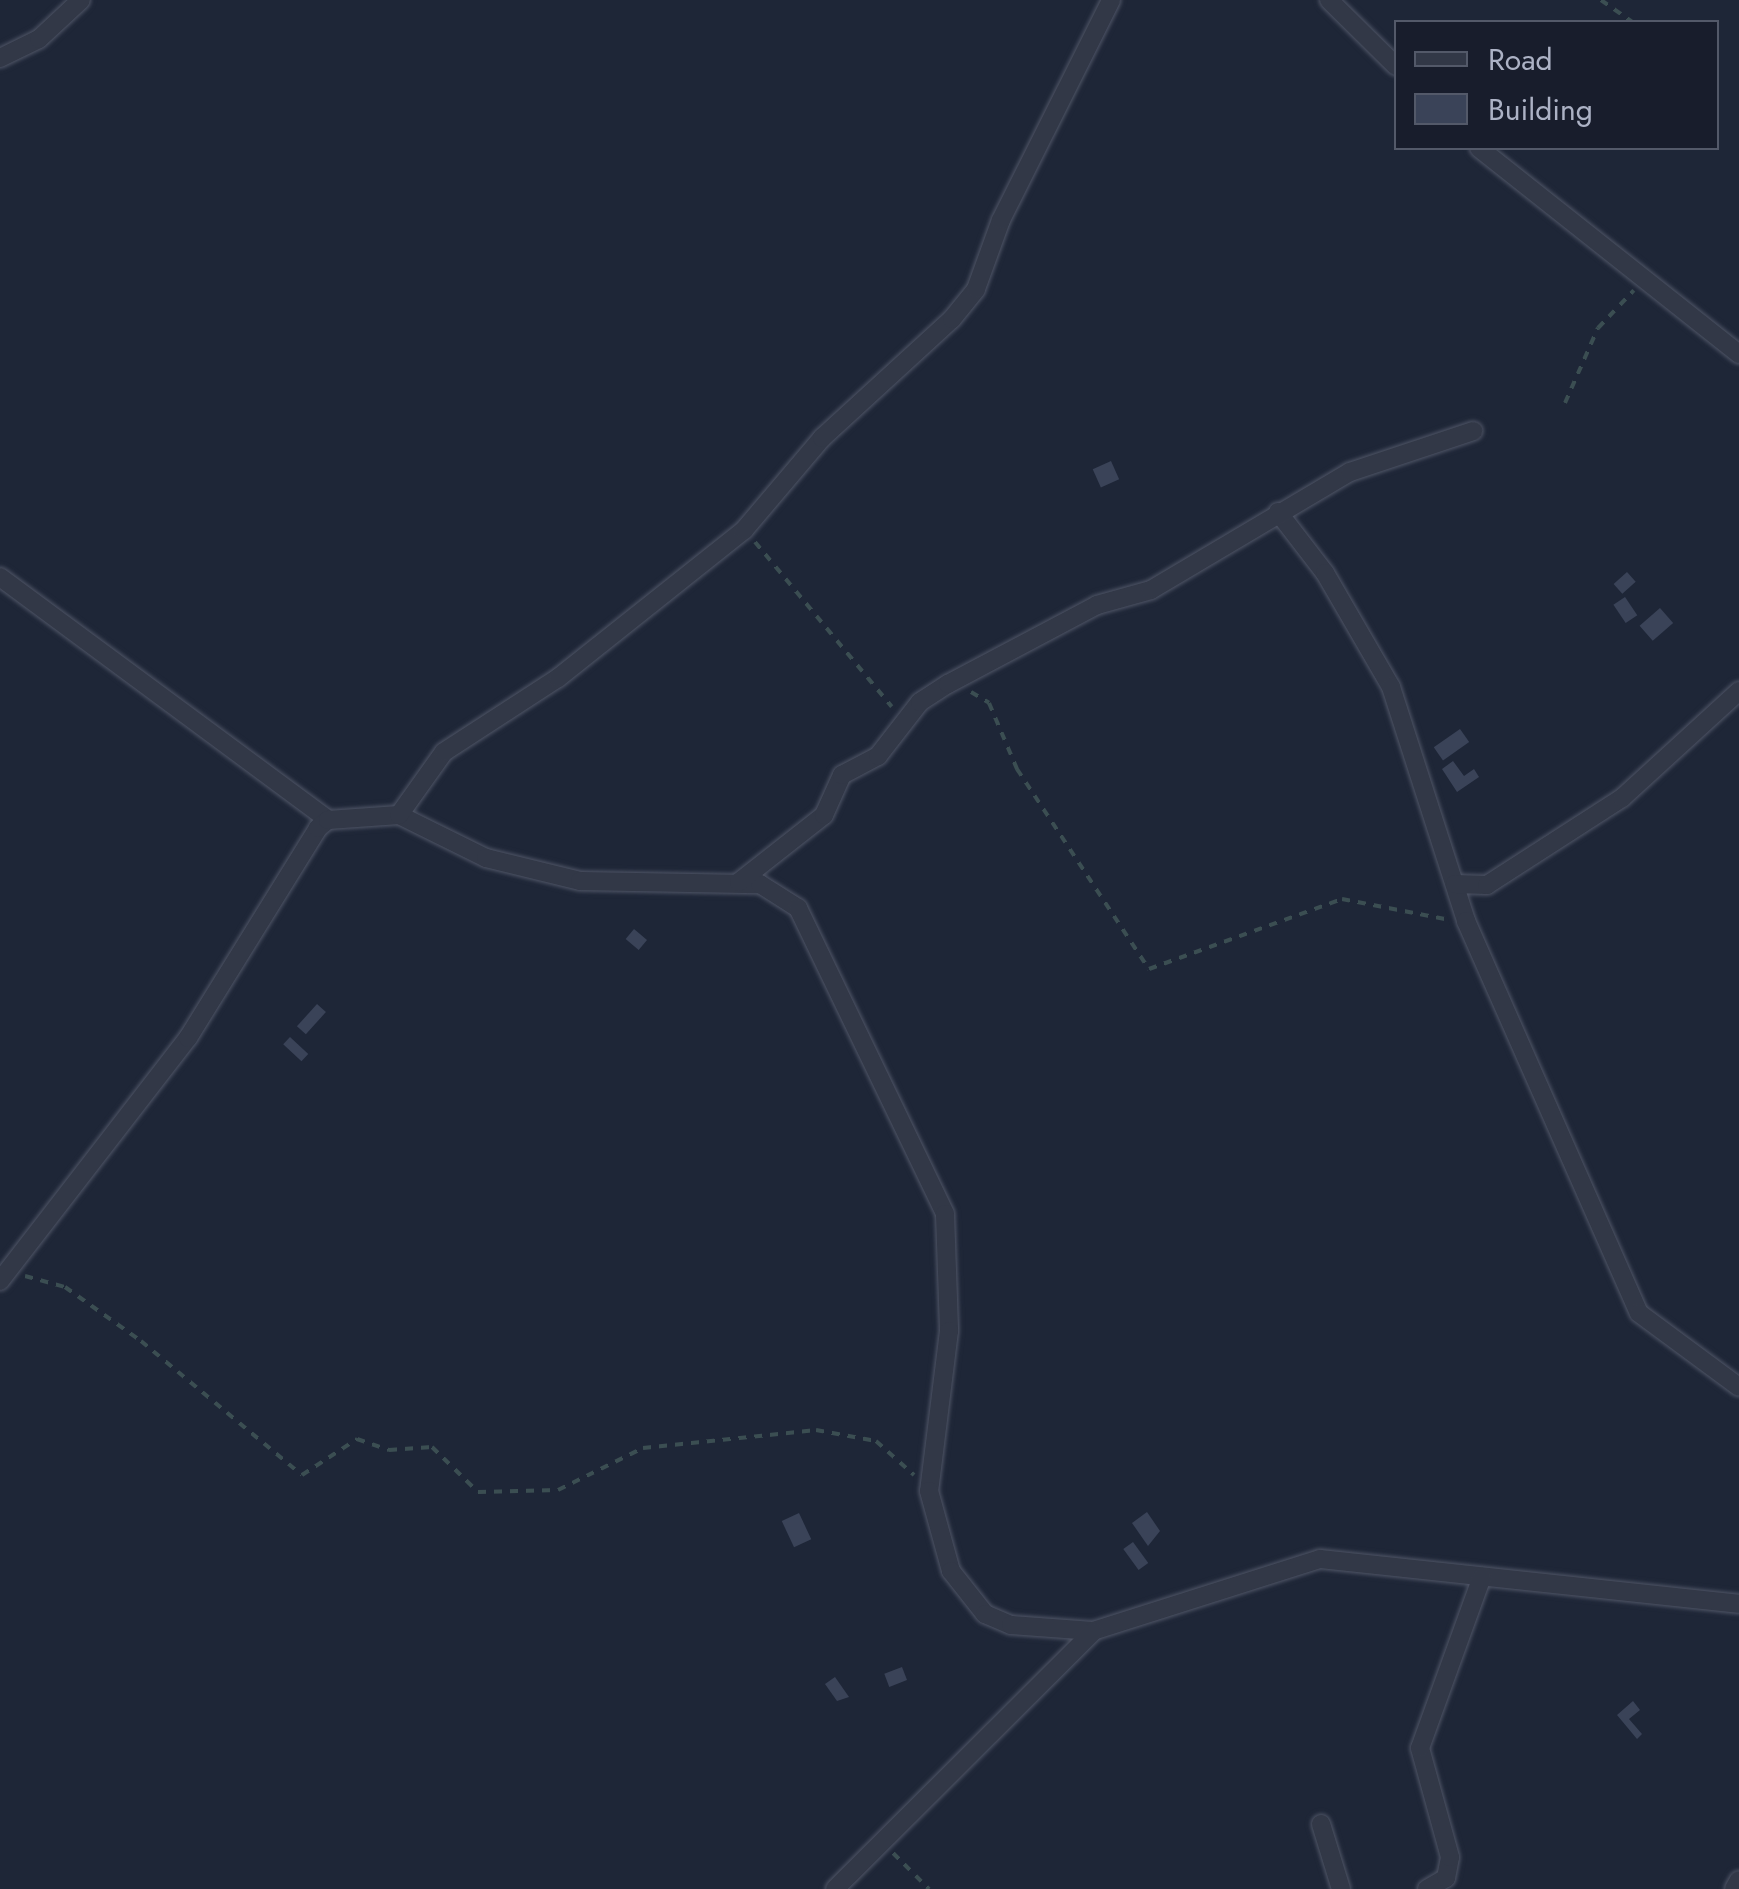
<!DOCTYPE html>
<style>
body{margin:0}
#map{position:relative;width:1739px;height:1889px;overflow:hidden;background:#1e2637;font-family:Jost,sans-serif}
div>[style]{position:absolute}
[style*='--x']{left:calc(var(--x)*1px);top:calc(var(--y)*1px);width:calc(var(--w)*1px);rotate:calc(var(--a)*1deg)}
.building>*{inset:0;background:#3a4358;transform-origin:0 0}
.path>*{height:4px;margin-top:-2px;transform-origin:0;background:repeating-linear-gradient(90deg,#3b4e52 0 8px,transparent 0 16px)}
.roads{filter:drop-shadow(0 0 2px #4f5566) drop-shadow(0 0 2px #4f5566)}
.minor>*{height:18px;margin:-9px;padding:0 9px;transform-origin:9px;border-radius:9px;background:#323847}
span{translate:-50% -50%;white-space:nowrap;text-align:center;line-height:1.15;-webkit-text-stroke:10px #181d2c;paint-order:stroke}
.legend{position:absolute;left:1394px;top:20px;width:325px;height:130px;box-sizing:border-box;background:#181d2c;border:2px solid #535969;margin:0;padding:12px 18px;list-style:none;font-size:30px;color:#acb2c5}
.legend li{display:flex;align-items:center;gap:20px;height:50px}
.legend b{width:50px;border:2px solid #535969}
</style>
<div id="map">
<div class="building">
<div style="left:1111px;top:461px;width:20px;height:20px;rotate:66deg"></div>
<div style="left:1627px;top:572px;width:13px;height:18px;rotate:48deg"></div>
<div style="left:1625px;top:597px;width:22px;height:14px;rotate:56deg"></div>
<div style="left:1660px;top:608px;width:20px;height:27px;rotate:49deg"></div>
<div style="left:1460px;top:729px;width:16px;height:32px;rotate:55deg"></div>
<div style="clip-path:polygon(1453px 761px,1464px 776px,1474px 769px,1479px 777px,1457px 792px,1442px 769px)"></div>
<div style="left:634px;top:929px;width:17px;height:13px;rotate:40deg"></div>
<div style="left:317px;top:1004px;width:12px;height:30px;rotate:42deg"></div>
<div style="left:290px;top:1037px;width:25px;height:10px;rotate:43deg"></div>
<div style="clip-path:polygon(1147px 1512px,1160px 1531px,1148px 1546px,1132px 1523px)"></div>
<div style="left:799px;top:1513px;width:29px;height:19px;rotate:65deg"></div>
<div style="left:1133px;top:1542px;width:26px;height:12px;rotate:54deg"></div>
<div style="left:902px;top:1667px;width:14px;height:19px;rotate:69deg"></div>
<div style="clip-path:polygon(835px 1677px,849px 1697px,837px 1701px,825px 1684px)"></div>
<div style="clip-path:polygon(1633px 1701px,1640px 1710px,1629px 1719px,1642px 1734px,1637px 1739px,1617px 1715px)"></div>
</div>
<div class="path">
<div style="--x:1601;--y:0;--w:39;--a:35"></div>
<div style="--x:1565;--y:403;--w:82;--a:-66.3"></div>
<div style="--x:1598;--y:328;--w:52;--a:-46.5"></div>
<div style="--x:755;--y:542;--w:214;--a:50.3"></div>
<div style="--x:971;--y:692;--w:21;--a:31"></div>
<div style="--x:989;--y:703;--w:72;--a:67"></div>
<div style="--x:1017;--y:769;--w:240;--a:56.6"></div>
<div style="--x:1149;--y:969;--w:205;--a:-19.9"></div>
<div style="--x:1342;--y:899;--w:110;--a:11"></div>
<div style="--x:25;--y:1276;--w:41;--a:15.4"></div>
<div style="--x:65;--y:1287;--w:93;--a:35.4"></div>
<div style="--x:141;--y:1341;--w:209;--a:39.8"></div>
<div style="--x:302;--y:1475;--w:66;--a:-33.2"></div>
<div style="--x:357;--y:1439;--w:34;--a:19"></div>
<div style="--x:389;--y:1450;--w:43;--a:-4"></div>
<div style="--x:432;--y:1447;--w:64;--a:44.4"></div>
<div style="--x:478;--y:1492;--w:80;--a:-1.4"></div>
<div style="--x:558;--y:1490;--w:95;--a:-26.3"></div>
<div style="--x:643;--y:1448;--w:174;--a:-5.9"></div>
<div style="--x:816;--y:1430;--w:61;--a:10.4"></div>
<div style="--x:876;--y:1441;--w:51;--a:41.8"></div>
<div style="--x:893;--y:1853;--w:51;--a:45"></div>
</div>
<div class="roads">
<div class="minor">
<div style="--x:1329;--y:0;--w:94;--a:44.6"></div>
<div style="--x:0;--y:58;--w:43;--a:-26"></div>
<div style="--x:39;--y:39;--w:57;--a:-42.9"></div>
<div style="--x:1479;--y:148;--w:332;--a:38.4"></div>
<div style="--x:1278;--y:512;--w:77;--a:52.4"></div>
<div style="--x:1325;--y:573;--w:132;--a:59.9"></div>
<div style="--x:1391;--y:687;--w:246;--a:72.2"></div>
<div style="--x:1466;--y:921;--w:428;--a:66.2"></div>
<div style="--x:1639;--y:1313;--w:124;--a:36.5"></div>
<div style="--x:0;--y:577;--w:408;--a:36.5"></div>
<div style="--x:399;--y:815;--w:97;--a:26.3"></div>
<div style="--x:486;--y:858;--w:97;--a:13.7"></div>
<div style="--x:580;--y:881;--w:180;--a:1"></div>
<div style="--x:760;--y:884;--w:45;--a:32.3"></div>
<div style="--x:798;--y:908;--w:339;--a:64.3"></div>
<div style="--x:945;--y:1214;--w:117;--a:88"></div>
<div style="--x:949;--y:1331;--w:161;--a:97.1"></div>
<div style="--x:929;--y:1491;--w:83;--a:74.6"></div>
<div style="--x:951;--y:1571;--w:55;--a:51.7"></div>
<div style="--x:985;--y:1614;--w:28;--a:23"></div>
<div style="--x:1011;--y:1625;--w:82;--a:4.2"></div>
<div style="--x:1093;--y:1631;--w:238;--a:-17.6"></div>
<div style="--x:1320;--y:1559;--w:421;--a:6.1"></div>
<div style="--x:739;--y:882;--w:108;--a:-38.2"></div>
<div style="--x:824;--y:815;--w:44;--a:-65.8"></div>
<div style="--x:842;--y:775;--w:41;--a:-27.8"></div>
<div style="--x:878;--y:756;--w:68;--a:-52.1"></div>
<div style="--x:920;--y:702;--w:33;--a:-33"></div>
<div style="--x:948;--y:684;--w:169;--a:-27.9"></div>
<div style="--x:1097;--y:605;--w:56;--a:-15.5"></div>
<div style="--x:1151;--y:590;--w:231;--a:-30.7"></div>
<div style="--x:1350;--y:472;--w:130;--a:-18.4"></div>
<div style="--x:1455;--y:884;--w:32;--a:2"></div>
<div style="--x:1487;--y:885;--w:161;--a:-32.8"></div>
<div style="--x:1622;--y:798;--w:159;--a:-42.4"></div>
<div style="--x:0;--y:1281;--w:307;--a:-52.3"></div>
<div style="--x:188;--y:1038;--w:247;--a:-58.2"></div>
<div style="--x:318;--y:828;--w:13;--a:-39"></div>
<div style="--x:328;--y:820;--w:71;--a:-4"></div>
<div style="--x:399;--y:815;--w:77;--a:-54.5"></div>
<div style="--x:444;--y:752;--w:136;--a:-33"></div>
<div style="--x:558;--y:678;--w:238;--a:-38.5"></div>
<div style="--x:744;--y:530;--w:121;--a:-49.7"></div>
<div style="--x:822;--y:438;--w:176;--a:-42.5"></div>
<div style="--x:952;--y:319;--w:38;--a:-51"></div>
<div style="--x:976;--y:289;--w:73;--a:-70.1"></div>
<div style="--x:1001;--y:220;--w:246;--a:-63.4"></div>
<div style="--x:1321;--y:1824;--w:68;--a:72.9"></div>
<div style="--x:835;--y:1889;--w:364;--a:-44.9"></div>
<div style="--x:1427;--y:1889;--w:22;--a:-30"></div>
<div style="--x:1446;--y:1878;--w:21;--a:-79"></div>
<div style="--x:1450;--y:1857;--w:113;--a:-105.4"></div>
<div style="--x:1420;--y:1748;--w:182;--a:-70.1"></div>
<div style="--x:1734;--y:1889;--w:10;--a:-61"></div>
</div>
</div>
<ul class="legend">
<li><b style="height:12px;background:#323847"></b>Road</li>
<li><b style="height:28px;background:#3a4358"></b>Building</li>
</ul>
</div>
